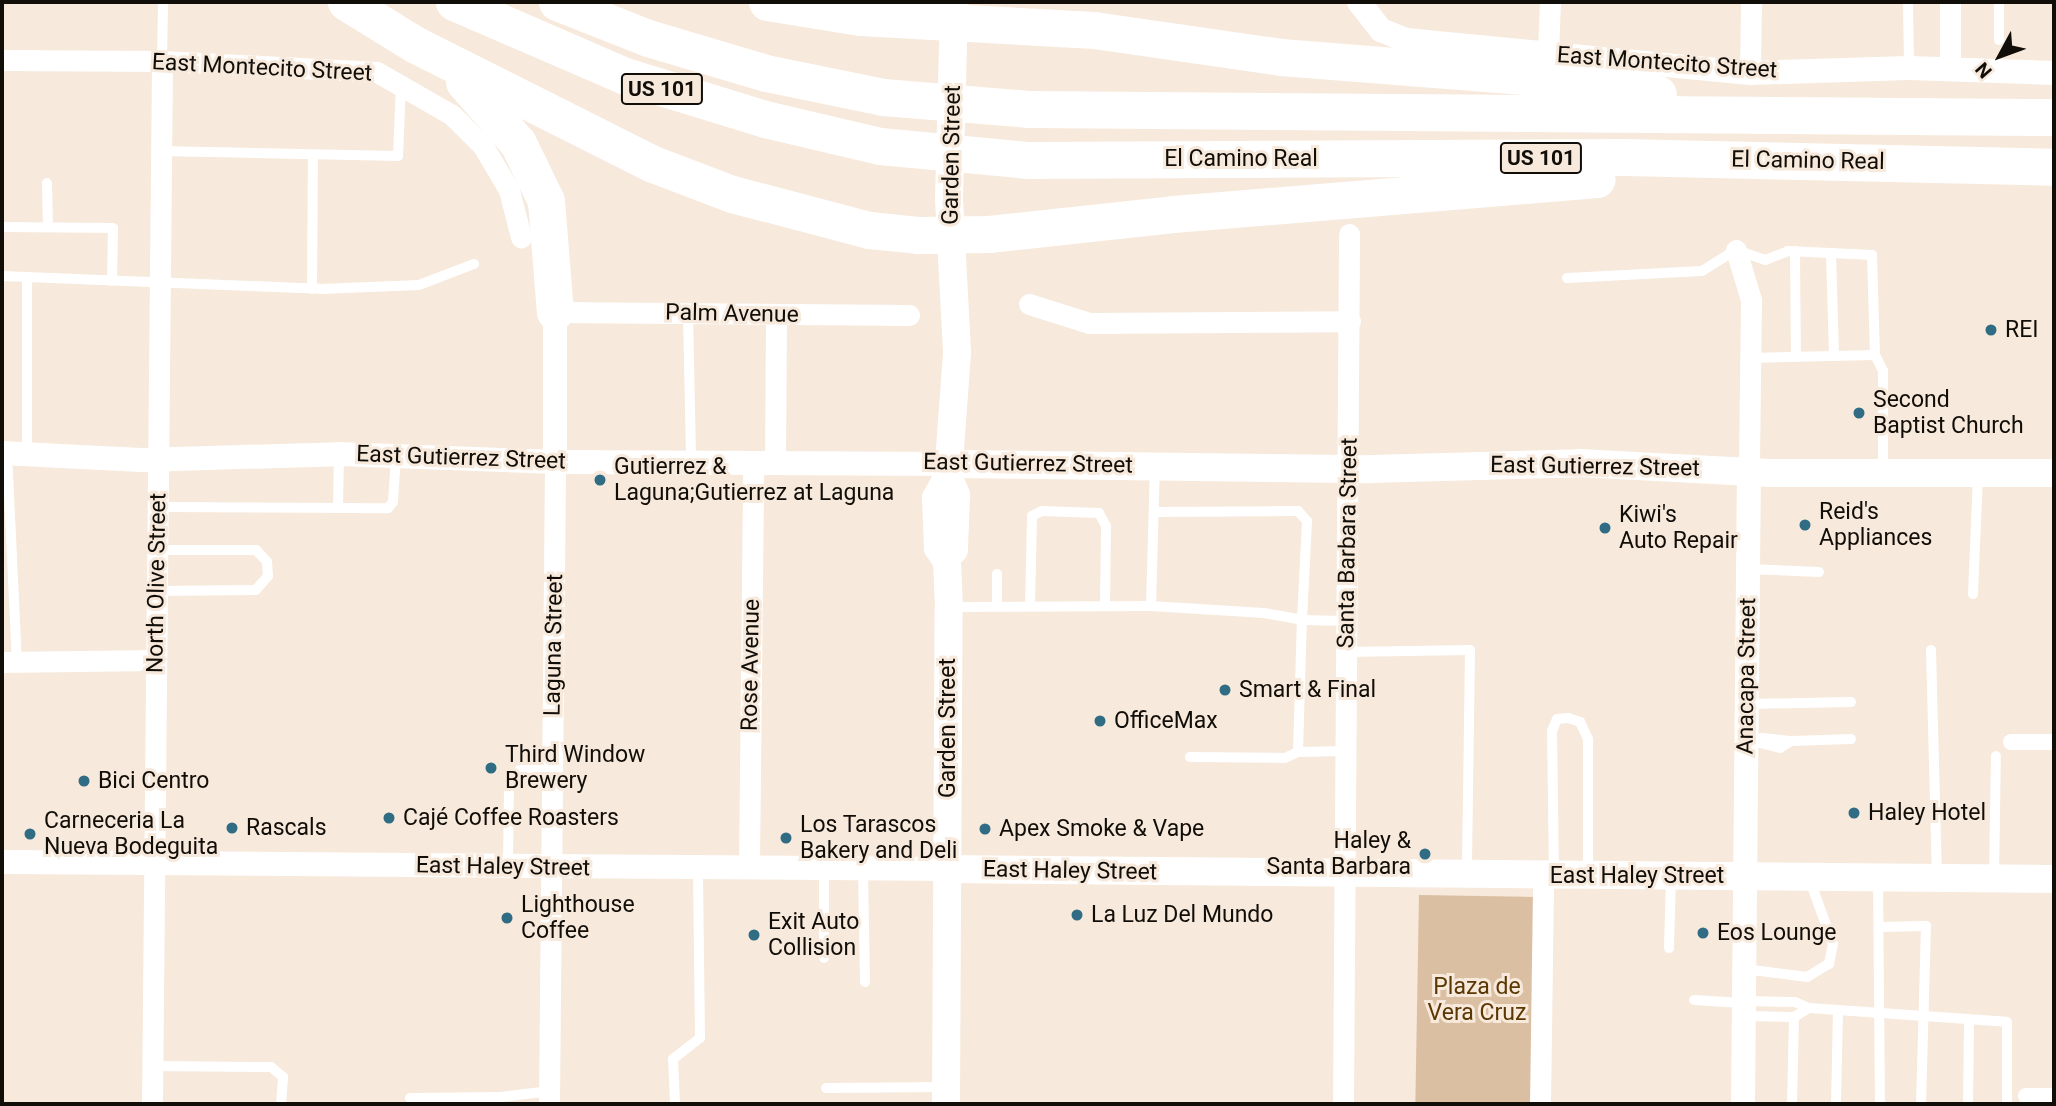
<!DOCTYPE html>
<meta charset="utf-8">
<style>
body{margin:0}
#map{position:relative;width:2056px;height:1106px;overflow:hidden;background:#f7e9db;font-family:Roboto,sans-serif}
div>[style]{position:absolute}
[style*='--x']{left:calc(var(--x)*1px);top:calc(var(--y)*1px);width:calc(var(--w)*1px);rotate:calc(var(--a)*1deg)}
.green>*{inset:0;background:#dbbfa2;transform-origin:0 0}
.service>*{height:10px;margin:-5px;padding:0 5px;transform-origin:5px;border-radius:5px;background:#fff}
.pedestrian>*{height:16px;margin:-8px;padding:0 8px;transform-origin:8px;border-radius:8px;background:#fff}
.minor>*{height:21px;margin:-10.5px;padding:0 10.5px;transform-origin:10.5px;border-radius:10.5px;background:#fff}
.tertiary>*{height:24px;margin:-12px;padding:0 12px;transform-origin:12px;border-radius:12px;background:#fff}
.secondary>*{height:28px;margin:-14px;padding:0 14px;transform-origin:14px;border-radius:14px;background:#fff}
.motorway>*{height:37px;margin:-18.5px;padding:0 18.5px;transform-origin:18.5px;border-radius:18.5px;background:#fff}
.dots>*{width:19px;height:19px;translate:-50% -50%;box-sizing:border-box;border:4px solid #f7e9db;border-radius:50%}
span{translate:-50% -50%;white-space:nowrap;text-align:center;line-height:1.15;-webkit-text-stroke:6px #f7e9db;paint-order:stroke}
.shield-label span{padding:2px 5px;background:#f7e9db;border:2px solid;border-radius:5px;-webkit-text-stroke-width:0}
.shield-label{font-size:21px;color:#110d08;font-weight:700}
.street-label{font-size:23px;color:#110d08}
.poi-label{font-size:23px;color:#110d08}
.left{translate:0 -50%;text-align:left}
.right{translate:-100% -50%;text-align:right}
.park-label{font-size:23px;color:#5a3703}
.frame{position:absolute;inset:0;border:4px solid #110d08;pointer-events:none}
.north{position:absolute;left:1965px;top:21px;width:70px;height:70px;-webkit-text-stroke:5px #f7e9db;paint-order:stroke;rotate:229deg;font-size:19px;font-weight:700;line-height:28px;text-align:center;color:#110d08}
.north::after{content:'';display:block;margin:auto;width:24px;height:32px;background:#110d08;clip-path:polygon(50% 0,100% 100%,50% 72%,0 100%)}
</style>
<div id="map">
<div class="green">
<div style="left:1419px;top:895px;width:118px;height:209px;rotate:1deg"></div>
</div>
<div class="service">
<div style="--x:1908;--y:2;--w:66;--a:89.1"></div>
<div style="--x:1999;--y:2;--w:38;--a:90"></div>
<div style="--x:162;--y:61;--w:59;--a:-89"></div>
<div style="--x:160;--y:151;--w:238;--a:1.2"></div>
<div style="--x:398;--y:156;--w:72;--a:-87.6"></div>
<div style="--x:47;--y:183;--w:44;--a:88.7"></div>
<div style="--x:2;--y:227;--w:111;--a:0.5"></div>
<div style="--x:113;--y:228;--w:53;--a:91.1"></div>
<div style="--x:1795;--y:251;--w:106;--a:89.5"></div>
<div style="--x:1831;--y:253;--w:103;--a:88.3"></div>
<div style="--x:2;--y:276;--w:318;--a:2.3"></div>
<div style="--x:320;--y:289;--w:99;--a:-2.3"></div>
<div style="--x:419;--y:285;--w:59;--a:-20.9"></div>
<div style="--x:1567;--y:278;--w:135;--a:-3"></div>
<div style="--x:1702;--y:271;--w:40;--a:-32"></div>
<div style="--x:1736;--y:250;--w:31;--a:19"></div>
<div style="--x:1765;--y:260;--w:25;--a:-21"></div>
<div style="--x:1788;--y:251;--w:84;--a:2.7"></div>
<div style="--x:1872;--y:255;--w:100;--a:88.3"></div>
<div style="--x:1875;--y:355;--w:125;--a:178.6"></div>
<div style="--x:312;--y:289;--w:134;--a:-89.6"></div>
<div style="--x:688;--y:314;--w:147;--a:88.8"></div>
<div style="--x:1875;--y:355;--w:18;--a:63"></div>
<div style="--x:1883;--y:371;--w:101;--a:90"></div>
<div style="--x:7;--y:452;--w:210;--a:87.3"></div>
<div style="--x:27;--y:452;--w:175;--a:-90"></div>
<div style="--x:159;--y:507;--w:229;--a:0.3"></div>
<div style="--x:388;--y:508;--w:8;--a:-50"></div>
<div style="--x:393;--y:502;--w:47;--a:-86.3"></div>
<div style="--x:338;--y:507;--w:53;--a:-88.9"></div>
<div style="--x:155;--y:550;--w:101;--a:0"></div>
<div style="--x:256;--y:550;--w:16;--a:47"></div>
<div style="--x:267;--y:562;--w:14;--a:86"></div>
<div style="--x:268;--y:576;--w:18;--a:131"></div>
<div style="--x:256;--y:590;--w:101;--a:179.4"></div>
<div style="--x:1748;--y:569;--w:71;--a:2.4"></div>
<div style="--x:1973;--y:594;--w:120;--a:-87.6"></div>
<div style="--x:997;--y:606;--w:32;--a:-90"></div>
<div style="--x:1030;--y:606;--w:90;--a:-88.7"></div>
<div style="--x:1032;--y:516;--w:11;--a:-27"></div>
<div style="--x:1042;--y:511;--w:57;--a:2"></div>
<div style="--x:1099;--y:513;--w:15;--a:62"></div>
<div style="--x:1106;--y:526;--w:80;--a:90.7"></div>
<div style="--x:1151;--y:606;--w:113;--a:3.5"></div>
<div style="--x:1264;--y:613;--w:39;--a:10"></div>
<div style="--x:1302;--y:620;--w:99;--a:-87.1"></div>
<div style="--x:1307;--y:521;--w:13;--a:-132"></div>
<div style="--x:1298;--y:511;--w:144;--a:179.6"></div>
<div style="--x:951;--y:607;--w:200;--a:-0.3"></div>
<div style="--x:1151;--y:606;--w:139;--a:-88.4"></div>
<div style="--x:1931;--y:650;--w:228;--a:88.5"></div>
<div style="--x:1346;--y:652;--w:124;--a:-0.9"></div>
<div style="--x:1470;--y:650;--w:222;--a:90.8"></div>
<div style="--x:1746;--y:704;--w:105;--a:-1.1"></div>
<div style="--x:1791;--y:741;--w:60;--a:-1.9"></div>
<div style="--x:1746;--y:743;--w:17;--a:-17"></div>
<div style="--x:1762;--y:738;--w:29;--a:6"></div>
<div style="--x:1791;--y:741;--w:13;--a:148"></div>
<div style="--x:1780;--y:748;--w:25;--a:-166"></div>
<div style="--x:1298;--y:752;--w:132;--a:-88.3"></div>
<div style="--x:1302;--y:620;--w:43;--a:1.3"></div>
<div style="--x:1190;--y:757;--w:95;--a:0.6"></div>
<div style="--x:1285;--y:758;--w:14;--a:-25"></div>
<div style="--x:1298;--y:752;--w:47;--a:-1.2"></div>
<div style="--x:508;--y:865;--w:86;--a:-89.3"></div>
<div style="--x:509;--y:779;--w:14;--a:-39"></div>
<div style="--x:520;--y:770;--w:33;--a:-2"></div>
<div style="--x:824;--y:868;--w:90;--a:90"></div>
<div style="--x:863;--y:869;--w:113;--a:89"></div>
<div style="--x:1554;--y:874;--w:143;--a:-90.8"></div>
<div style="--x:1552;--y:731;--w:13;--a:-67"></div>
<div style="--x:1557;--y:719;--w:11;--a:-5"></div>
<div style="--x:1568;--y:718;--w:13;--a:18"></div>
<div style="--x:1580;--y:722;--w:19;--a:65"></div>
<div style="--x:1588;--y:739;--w:135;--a:90"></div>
<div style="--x:1994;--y:877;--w:121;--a:-89.1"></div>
<div style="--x:1878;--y:879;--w:225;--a:89.5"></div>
<div style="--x:1880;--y:927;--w:46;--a:-1.2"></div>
<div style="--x:1926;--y:926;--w:178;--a:91.6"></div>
<div style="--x:1669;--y:948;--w:70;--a:-88.4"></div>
<div style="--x:1744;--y:969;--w:64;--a:7.2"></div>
<div style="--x:1807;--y:977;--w:26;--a:-31"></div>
<div style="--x:1829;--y:964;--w:20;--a:-79"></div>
<div style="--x:1833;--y:944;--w:70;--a:-110"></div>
<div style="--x:1694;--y:1000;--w:49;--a:3.5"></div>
<div style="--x:1809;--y:1008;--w:198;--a:4"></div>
<div style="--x:2007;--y:1022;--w:82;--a:90"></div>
<div style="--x:1744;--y:1016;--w:50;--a:1.1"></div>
<div style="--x:1794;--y:1017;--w:17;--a:-31"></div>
<div style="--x:1809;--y:1008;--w:15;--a:-157"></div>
<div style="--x:1795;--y:1002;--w:51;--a:-178.9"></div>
<div style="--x:152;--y:1066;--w:119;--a:0.5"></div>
<div style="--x:271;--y:1067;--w:16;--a:40"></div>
<div style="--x:283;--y:1077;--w:27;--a:94"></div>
<div style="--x:826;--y:1088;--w:118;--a:-0.5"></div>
<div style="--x:410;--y:1098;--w:91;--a:-0.6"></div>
<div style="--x:501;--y:1097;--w:49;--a:-7"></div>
<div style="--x:675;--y:1104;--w:45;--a:-92.5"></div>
<div style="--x:673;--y:1059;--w:34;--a:-38"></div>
<div style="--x:700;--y:1038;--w:170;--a:-90.7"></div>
<div style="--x:1792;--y:1104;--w:87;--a:-88.7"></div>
<div style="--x:1836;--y:1104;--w:94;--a:-88.8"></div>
<div style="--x:1968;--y:1104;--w:85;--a:-89.3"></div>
</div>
<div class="pedestrian">
<div style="--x:2011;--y:742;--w:43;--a:0"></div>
<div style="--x:2026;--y:1096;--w:28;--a:0"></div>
</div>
<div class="minor">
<div style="--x:1548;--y:53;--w:51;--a:-87.8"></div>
<div style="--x:2;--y:60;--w:160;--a:0.4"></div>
<div style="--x:162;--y:61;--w:215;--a:2.9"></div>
<div style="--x:377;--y:72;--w:86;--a:29.8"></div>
<div style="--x:452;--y:115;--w:44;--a:45"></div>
<div style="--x:483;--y:146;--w:51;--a:59.4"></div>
<div style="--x:509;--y:190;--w:49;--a:75.7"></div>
<div style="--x:1950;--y:69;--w:67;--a:-90"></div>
<div style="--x:1750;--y:73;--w:71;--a:-89.2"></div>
<div style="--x:1736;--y:250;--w:52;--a:73.3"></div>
<div style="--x:1751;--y:300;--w:172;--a:90.7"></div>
<div style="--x:1029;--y:304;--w:63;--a:17.6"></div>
<div style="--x:1089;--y:323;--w:261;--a:-0.4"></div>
<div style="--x:555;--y:312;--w:354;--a:0.5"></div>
<div style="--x:775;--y:461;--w:147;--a:-89.6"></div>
<div style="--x:2;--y:662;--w:154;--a:-0.7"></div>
<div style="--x:749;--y:868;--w:406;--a:-89.4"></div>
<div style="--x:152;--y:1104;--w:1043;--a:-89.45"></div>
<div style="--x:549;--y:1104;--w:642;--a:-89.46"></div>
<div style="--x:1343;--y:1104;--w:870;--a:-89.6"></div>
<div style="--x:1540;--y:1104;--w:227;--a:-89.2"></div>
</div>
<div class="tertiary">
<div style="--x:1359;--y:2;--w:36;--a:52"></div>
<div style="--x:1381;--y:30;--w:27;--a:22"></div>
<div style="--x:1406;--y:40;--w:346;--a:5.5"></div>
<div style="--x:1750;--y:73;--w:159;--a:-1.8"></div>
<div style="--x:1909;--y:68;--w:145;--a:2"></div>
<div style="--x:2;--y:453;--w:140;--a:2.9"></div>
<div style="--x:142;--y:460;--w:197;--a:-1.7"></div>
<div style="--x:339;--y:454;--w:216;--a:2.1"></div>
<div style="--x:555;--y:462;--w:394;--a:0.3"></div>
<div style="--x:555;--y:462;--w:150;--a:-90"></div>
<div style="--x:2;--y:862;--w:945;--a:0.42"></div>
<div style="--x:1743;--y:1104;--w:632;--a:-89.46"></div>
</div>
<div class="secondary">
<div style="--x:949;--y:464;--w:421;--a:0.7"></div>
<div style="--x:1370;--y:469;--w:210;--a:-1.6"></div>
<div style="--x:1580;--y:463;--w:190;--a:3"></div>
<div style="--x:1770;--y:473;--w:284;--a:0"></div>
<div style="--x:948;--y:476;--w:21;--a:67"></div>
<div style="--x:956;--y:495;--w:55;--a:92.1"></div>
<div style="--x:947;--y:869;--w:1107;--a:0.52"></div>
<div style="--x:946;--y:1104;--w:497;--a:-89.7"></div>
<div style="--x:949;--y:607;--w:45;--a:-92.5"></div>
<div style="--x:947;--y:562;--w:17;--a:-123"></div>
<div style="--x:938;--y:548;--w:50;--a:-92.3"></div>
<div style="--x:936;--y:498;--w:25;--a:-61"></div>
<div style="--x:948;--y:476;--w:124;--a:-85.8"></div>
<div style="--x:957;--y:352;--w:153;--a:-93"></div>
<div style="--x:949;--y:199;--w:197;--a:-88.5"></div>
</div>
<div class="motorway">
<div style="--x:346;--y:2;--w:82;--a:31.6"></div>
<div style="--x:416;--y:45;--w:265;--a:26.7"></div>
<div style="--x:653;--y:164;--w:85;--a:20.8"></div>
<div style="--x:732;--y:194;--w:142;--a:14.7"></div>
<div style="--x:869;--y:230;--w:49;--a:5.8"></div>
<div style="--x:918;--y:235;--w:71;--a:-0.8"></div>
<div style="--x:989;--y:234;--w:185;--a:-6.2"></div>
<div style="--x:1173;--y:214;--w:425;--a:-4.7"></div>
<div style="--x:454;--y:2;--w:186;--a:23.4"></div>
<div style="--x:625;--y:76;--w:146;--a:17.1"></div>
<div style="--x:765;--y:119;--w:118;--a:13.2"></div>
<div style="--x:880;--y:146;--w:150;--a:5.4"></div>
<div style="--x:1029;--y:160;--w:593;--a:-0.29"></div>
<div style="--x:1622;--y:157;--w:432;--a:1.3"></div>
<div style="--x:557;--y:2;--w:98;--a:21.6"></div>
<div style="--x:648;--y:38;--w:123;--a:16.5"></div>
<div style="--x:766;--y:73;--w:119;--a:11.6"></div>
<div style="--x:883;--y:97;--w:145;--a:4.7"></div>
<div style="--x:1028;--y:109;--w:1026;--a:0.45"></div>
<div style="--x:767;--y:2;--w:94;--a:9.2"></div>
<div style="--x:860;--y:17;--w:234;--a:3.2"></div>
<div style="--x:1094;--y:30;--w:189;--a:8.2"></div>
<div style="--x:1281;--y:57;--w:295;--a:4.5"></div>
<div style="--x:1575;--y:80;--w:84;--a:9.6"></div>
<div style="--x:464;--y:82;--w:81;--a:48.5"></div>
<div style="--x:518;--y:143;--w:64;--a:64.2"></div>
<div style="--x:546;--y:201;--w:111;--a:85.4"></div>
</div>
<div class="dots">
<div style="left:1991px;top:330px;background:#306c83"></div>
<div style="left:1859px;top:413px;background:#306c83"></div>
<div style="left:600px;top:480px;background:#306c83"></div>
<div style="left:1805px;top:525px;background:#306c83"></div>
<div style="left:1605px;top:528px;background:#306c83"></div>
<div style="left:1225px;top:690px;background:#306c83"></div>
<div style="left:1100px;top:721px;background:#306c83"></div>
<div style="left:491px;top:768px;background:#306c83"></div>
<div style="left:84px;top:781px;background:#306c83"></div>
<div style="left:1854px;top:813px;background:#306c83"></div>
<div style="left:389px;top:818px;background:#306c83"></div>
<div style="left:232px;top:828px;background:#306c83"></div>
<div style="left:985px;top:829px;background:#306c83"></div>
<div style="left:30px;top:834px;background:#306c83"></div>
<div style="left:786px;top:838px;background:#306c83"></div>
<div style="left:1425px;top:854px;background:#306c83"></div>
<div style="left:1077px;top:915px;background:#306c83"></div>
<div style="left:507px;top:918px;background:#306c83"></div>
<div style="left:1703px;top:933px;background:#306c83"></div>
<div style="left:754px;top:935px;background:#306c83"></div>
</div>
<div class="shield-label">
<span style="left:662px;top:89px">US 101</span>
<span style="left:1541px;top:158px">US 101</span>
</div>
<div class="street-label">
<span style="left:1667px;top:63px;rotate:4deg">East Montecito Street</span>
<span style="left:262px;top:68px;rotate:3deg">East Montecito Street</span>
<span style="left:952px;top:155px;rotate:-89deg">Garden Street</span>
<span style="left:1241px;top:159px">El Camino Real</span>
<span style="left:1808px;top:161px;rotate:1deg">El Camino Real</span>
<span style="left:732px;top:314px;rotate:1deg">Palm Avenue</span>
<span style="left:461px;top:458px;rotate:2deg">East Gutierrez Street</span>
<span style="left:1028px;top:464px;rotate:1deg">East Gutierrez Street</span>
<span style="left:1595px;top:467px;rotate:1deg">East Gutierrez Street</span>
<span style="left:1348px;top:543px;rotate:-89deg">Santa Barbara Street</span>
<span style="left:157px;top:583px;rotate:-89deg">North Olive Street</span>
<span style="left:554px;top:645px;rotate:-89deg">Laguna Street</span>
<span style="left:751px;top:665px;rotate:-89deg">Rose Avenue</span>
<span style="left:1747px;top:676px;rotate:-89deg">Anacapa Street</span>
<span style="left:948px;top:728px;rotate:-90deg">Garden Street</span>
<span style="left:503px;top:867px;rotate:1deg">East Haley Street</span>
<span style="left:1070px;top:871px;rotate:1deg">East Haley Street</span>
<span style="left:1637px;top:876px">East Haley Street</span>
</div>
<div class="poi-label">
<span class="left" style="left:2005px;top:330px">REI</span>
<span class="left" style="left:1873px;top:413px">Second<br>Baptist Church</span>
<span class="left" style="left:614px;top:480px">Gutierrez &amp;<br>Laguna;Gutierrez at Laguna</span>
<span class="left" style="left:1819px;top:525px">Reid's<br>Appliances</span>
<span class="left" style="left:1619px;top:528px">Kiwi's<br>Auto Repair</span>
<span class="left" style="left:1239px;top:690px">Smart &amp; Final</span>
<span class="left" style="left:1114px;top:721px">OfficeMax</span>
<span class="left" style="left:505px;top:768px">Third Window<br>Brewery</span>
<span class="left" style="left:98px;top:781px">Bici Centro</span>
<span class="left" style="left:1868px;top:813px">Haley Hotel</span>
<span class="left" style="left:403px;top:818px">Cajé Coffee Roasters</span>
<span class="left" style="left:44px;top:834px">Carneceria La<br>Nueva Bodeguita</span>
<span class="left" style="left:800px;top:838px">Los Tarascos<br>Bakery and Deli</span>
<span class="left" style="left:246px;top:828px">Rascals</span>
<span class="left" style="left:999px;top:829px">Apex Smoke &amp; Vape</span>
<span class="right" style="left:1411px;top:854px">Haley &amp;<br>Santa Barbara</span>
<span class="left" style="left:521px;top:918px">Lighthouse<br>Coffee</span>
<span class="left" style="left:1091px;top:915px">La Luz Del Mundo</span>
<span class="left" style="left:768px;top:935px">Exit Auto<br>Collision</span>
<span class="left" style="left:1717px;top:933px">Eos Lounge</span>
</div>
<div class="park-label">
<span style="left:1477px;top:1000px">Plaza de<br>Vera Cruz</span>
</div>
<div class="frame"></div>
<div class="north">N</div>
</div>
